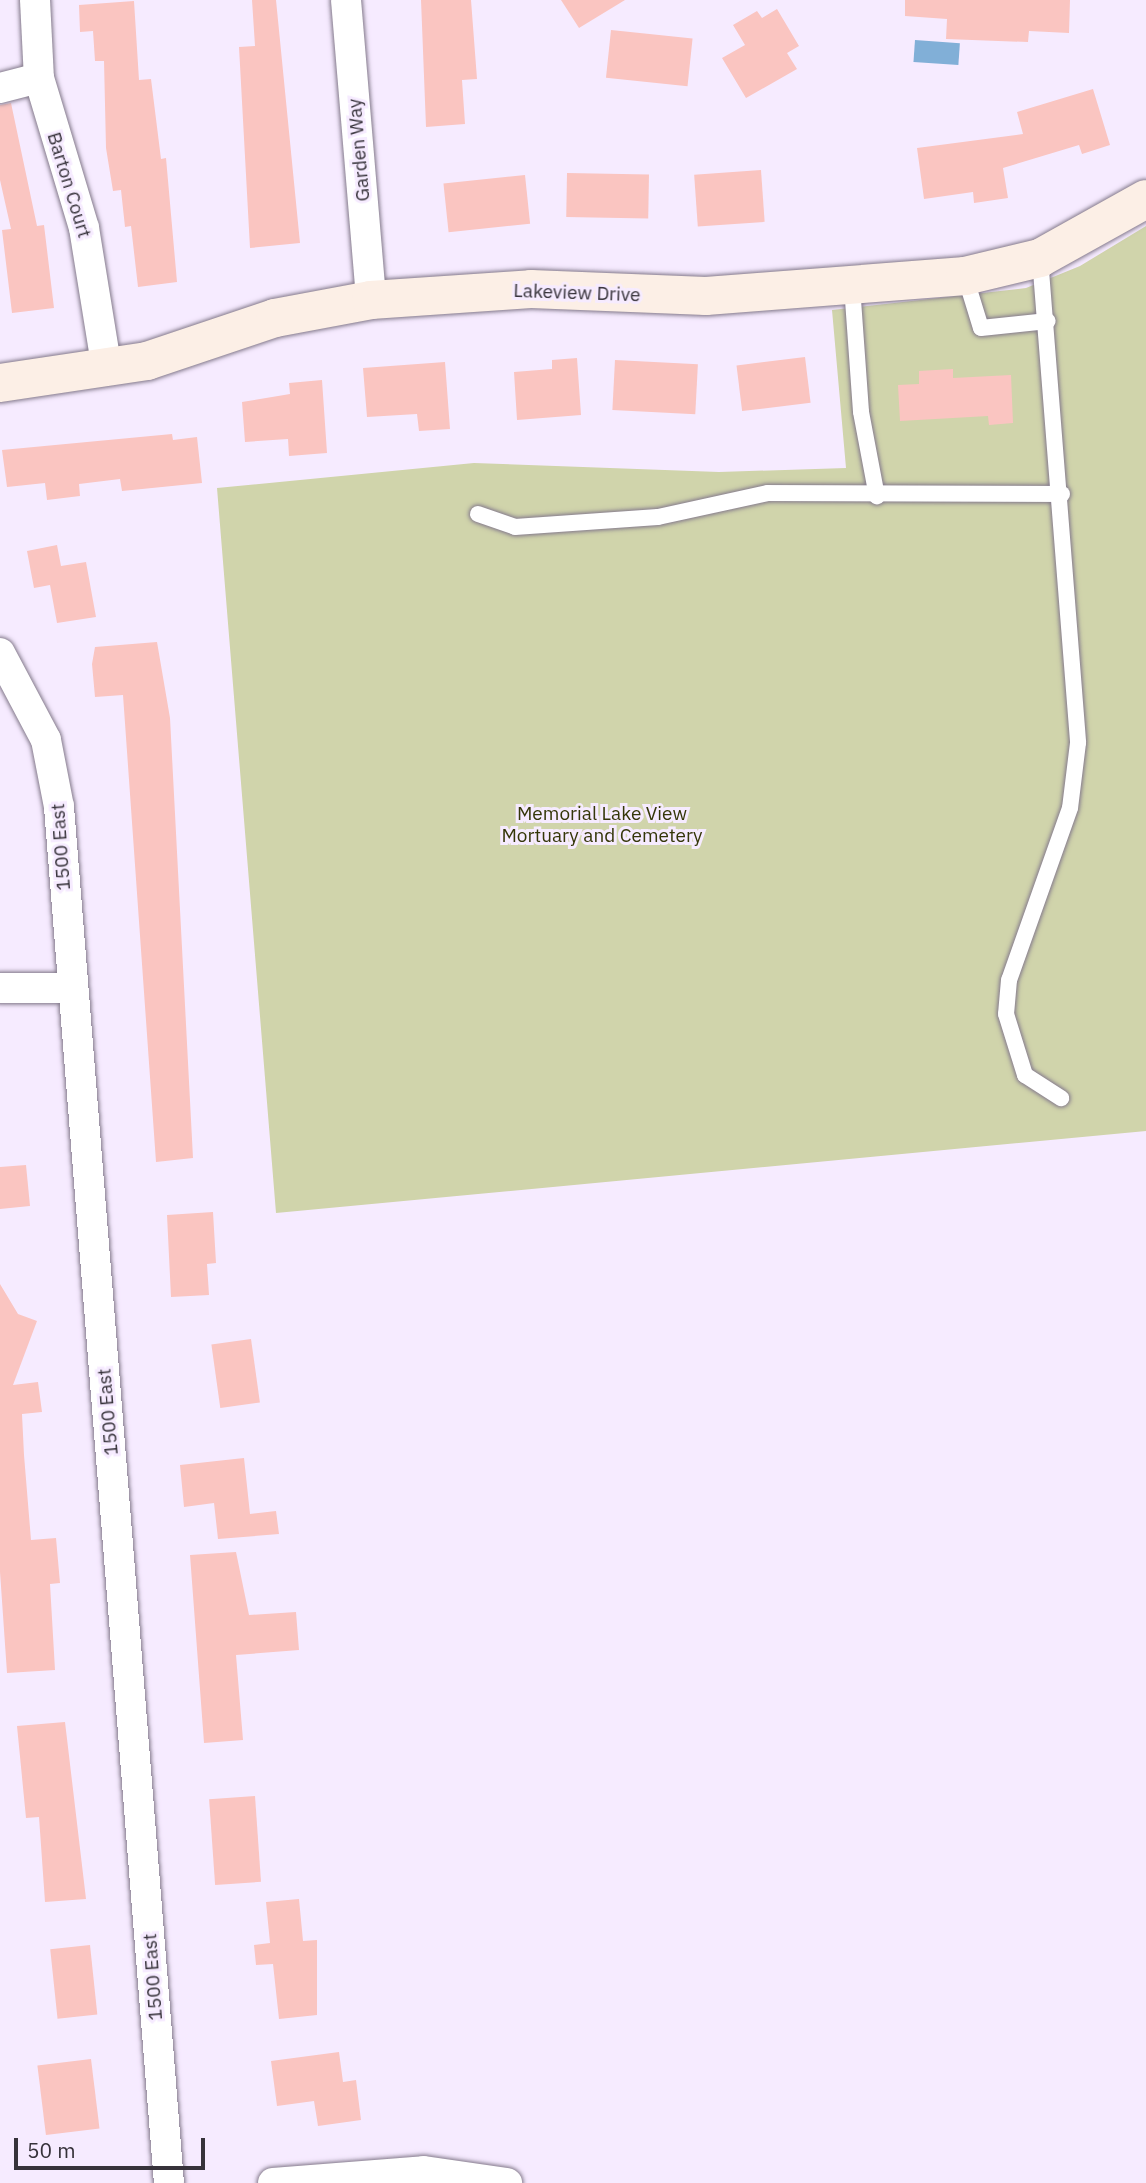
<!DOCTYPE html>
<style>
body{margin:0}
#map{position:relative;width:1146px;height:2183px;overflow:hidden;background:#f6ebff;font-family:"IBM Plex Sans",sans-serif}
div>[style]{position:absolute}
[style*='--x']{left:calc(var(--x)*1px);top:calc(var(--y)*1px);width:calc(var(--w)*1px);rotate:calc(var(--a)*1deg)}
.green>*{inset:0;background:#d0d4ab}
.water>*{inset:0;background:#81afd7;transform-origin:0 0}
.building>*{inset:0;background:#fac5c1;transform-origin:0 0}
.roads{filter:drop-shadow(0 0 2px #847a8c) drop-shadow(0 0 2px #847a8c)}
.lane>*{height:16px;margin:-8px;padding:0 8px;transform-origin:8px;border-radius:8px;background:#fff}
.street>*{height:30px;margin:-15px;padding:0 15px;transform-origin:15px;border-radius:15px;background:#fff}
.secondary>*{height:38px;margin:-19px;padding:0 19px;transform-origin:19px;border-radius:19px;background:#fcefe6}
span{translate:-50% -50%;white-space:nowrap;text-align:center;line-height:1.15;-webkit-text-stroke:6px #f6ebff;paint-order:stroke}
.street-label{font-size:19px;color:#36323a}
.park-label{font-size:19px;color:#343608}
.scale{position:absolute;left:14px;top:2138px;width:191px;height:32px;box-sizing:border-box;border:4px solid #36323a;border-top:0;padding-left:9px;font-size:21px;line-height:24px;white-space:nowrap;color:#36323a;-webkit-text-stroke:5px #f6ebff;paint-order:stroke}
</style>
<div id="map">
<div class="green">
<div style="clip-path:polygon(1146px 226px,1146px 1131px,276px 1213px,217px 488px,474px 463px,719px 472px,846px 468px,832px 310px,1026px 288px,1080px 266px)"></div>
</div>
<div class="water">
<div style="left:915px;top:40px;width:45px;height:22px;rotate:4deg"></div>
</div>
<div class="building">
<div style="clip-path:polygon(252px 0,276px 0,300px 243px,250px 248px,239px 47px,255px 46px)"></div>
<div style="clip-path:polygon(421px 0,471px 0,477px 79px,462px 80px,465px 124px,426px 127px)"></div>
<div style="clip-path:polygon(561px 0,625px 0,579px 28px)"></div>
<div style="clip-path:polygon(905px 0,1070px 0,1069px 33px,1029px 31px,1028px 42px,946px 39px,947px 19px,905px 16px)"></div>
<div style="clip-path:polygon(134px 1px,139px 80px,151px 79px,161px 159px,166px 158px,177px 282px,138px 287px,131px 226px,125px 227px,121px 190px,113px 191px,106px 148px,104px 61px,95px 61px,93px 31px,80px 32px,79px 5px)"></div>
<div style="clip-path:polygon(777px 9px,799px 46px,787px 53px,797px 69px,746px 98px,722px 58px,745px 45px,733px 25px,757px 11px,762px 18px)"></div>
<div style="left:611px;top:30px;width:82px;height:48px;rotate:6deg"></div>
<div style="clip-path:polygon(1093px 89px,1110px 145px,1082px 154px,1079px 145px,1003px 168px,1008px 198px,974px 203px,973px 192px,924px 199px,917px 148px,1023px 134px,1017px 112px)"></div>
<div style="clip-path:polygon(11px 103px,37px 226px,44px 225px,54px 308px,12px 313px,2px 230px,11px 229px,0 180px,0 105px)"></div>
<div style="left:761px;top:170px;width:52px;height:67px;rotate:86deg"></div>
<div style="left:567px;top:173px;width:82px;height:44px;rotate:1deg"></div>
<div style="left:525px;top:175px;width:49px;height:82px;rotate:84deg"></div>
<div style="left:805px;top:357px;width:46px;height:69px;rotate:83deg"></div>
<div style="clip-path:polygon(577px 358px,581px 415px,517px 420px,514px 372px,552px 369px,552px 360px)"></div>
<div style="left:615px;top:360px;width:83px;height:50px;rotate:3deg"></div>
<div style="clip-path:polygon(445px 362px,450px 429px,419px 431px,417px 414px,367px 417px,363px 368px)"></div>
<div style="clip-path:polygon(953px 369px,953px 378px,1011px 375px,1013px 423px,989px 425px,988px 416px,900px 421px,898px 385px,919px 384px,919px 371px)"></div>
<div style="clip-path:polygon(322px 380px,327px 453px,289px 456px,288px 439px,245px 442px,242px 402px,290px 394px,289px 383px)"></div>
<div style="clip-path:polygon(172px 434px,173px 440px,197px 437px,202px 483px,122px 491px,120px 479px,79px 484px,80px 496px,47px 500px,45px 483px,7px 487px,2px 450px)"></div>
<div style="clip-path:polygon(57px 545px,61px 566px,86px 562px,96px 617px,57px 623px,50px 585px,34px 588px,27px 551px)"></div>
<div style="clip-path:polygon(157px 642px,170px 718px,193px 1158px,156px 1162px,123px 695px,95px 697px,92px 664px,95px 647px)"></div>
<div style="clip-path:polygon(26px 1165px,30px 1206px,0 1209px,0 1167px)"></div>
<div style="clip-path:polygon(213px 1212px,216px 1263px,207px 1264px,209px 1295px,171px 1297px,167px 1215px)"></div>
<div style="clip-path:polygon(0 1284px,18px 1314px,37px 1321px,13px 1385px,38px 1382px,42px 1412px,22px 1414px,24px 1455px,31px 1540px,56px 1538px,60px 1583px,50px 1584px,55px 1670px,7px 1673px,0 1572px)"></div>
<div style="left:251px;top:1339px;width:64px;height:40px;rotate:82deg"></div>
<div style="clip-path:polygon(244px 1458px,250px 1514px,276px 1511px,279px 1534px,218px 1539px,214px 1503px,184px 1507px,180px 1465px)"></div>
<div style="clip-path:polygon(236px 1552px,249px 1615px,296px 1612px,299px 1650px,236px 1655px,243px 1740px,204px 1743px,190px 1555px)"></div>
<div style="clip-path:polygon(65px 1722px,86px 1899px,45px 1902px,39px 1817px,26px 1818px,17px 1726px)"></div>
<div style="left:255px;top:1796px;width:86px;height:46px;rotate:86deg"></div>
<div style="clip-path:polygon(299px 1899px,303px 1941px,317px 1940px,317px 2015px,279px 2019px,273px 1964px,256px 1965px,254px 1945px,270px 1943px,266px 1902px)"></div>
<div style="left:90px;top:1945px;width:70px;height:40px;rotate:84deg"></div>
<div style="clip-path:polygon(339px 2052px,343px 2082px,356px 2080px,361px 2120px,318px 2126px,314px 2101px,277px 2106px,271px 2061px)"></div>
<div style="left:91px;top:2059px;width:70px;height:54px;rotate:83deg"></div>
</div>
<div class="roads">
<div class="lane">
<div style="--x:1040;--y:258;--w:486;--a:85.5"></div>
<div style="--x:1078;--y:743;--w:65;--a:97"></div>
<div style="--x:1070;--y:808;--w:182;--a:109.5"></div>
<div style="--x:1009;--y:980;--w:34;--a:95"></div>
<div style="--x:1006;--y:1014;--w:64;--a:72.7"></div>
<div style="--x:1025;--y:1075;--w:43;--a:32.6"></div>
<div style="--x:965;--y:276;--w:54;--a:72.9"></div>
<div style="--x:981;--y:328;--w:67;--a:-6"></div>
<div style="--x:852;--y:286;--w:126;--a:85.9"></div>
<div style="--x:861;--y:412;--w:86;--a:79.3"></div>
<div style="--x:478;--y:514;--w:39;--a:19"></div>
<div style="--x:515;--y:527;--w:143;--a:-4"></div>
<div style="--x:658;--y:517;--w:113;--a:-12.3"></div>
<div style="--x:768;--y:493;--w:294;--a:0.2"></div>
</div>
<div class="street">
<div style="--x:35;--y:0;--w:78;--a:87.1"></div>
<div style="--x:39;--y:78;--w:157;--a:73.3"></div>
<div style="--x:84;--y:228;--w:144;--a:80.8"></div>
<div style="--x:346;--y:0;--w:301;--a:85.2"></div>
<div style="--x:0;--y:88;--w:40;--a:-14.4"></div>
<div style="--x:0;--y:653;--w:98;--a:62.1"></div>
<div style="--x:46;--y:740;--w:68;--a:79"></div>
<div style="--x:59;--y:807;--w:1380;--a:85.43"></div>
<div style="--x:0;--y:988;--w:73;--a:0"></div>
<div style="--x:273;--y:2183;--w:151;--a:-4.5"></div>
<div style="--x:424;--y:2171;--w:84;--a:8.2"></div>
</div>
<div class="secondary">
<div style="--x:0;--y:383;--w:149;--a:-8.5"></div>
<div style="--x:147;--y:361;--w:135;--a:-18.6"></div>
<div style="--x:275;--y:318;--w:98;--a:-10.6"></div>
<div style="--x:371;--y:300;--w:160;--a:-3.9"></div>
<div style="--x:531;--y:289;--w:175;--a:2.3"></div>
<div style="--x:706;--y:296;--w:260;--a:-4.4"></div>
<div style="--x:965;--y:276;--w:77;--a:-13.5"></div>
<div style="--x:1040;--y:258;--w:121;--a:-29.1"></div>
</div>
</div>
<div class="street-label">
<span style="left:359px;top:150px;rotate:-95deg">Garden Way</span>
<span style="left:69px;top:185px;rotate:73deg">Barton Court</span>
<span style="left:577px;top:293px;rotate:2deg">Lakeview Drive</span>
<span style="left:61px;top:847px;rotate:-94deg">1500 East</span>
<span style="left:108px;top:1412px;rotate:-95deg">1500 East</span>
<span style="left:153px;top:1977px;rotate:-94deg">1500 East</span>
</div>
<div class="park-label">
<span style="left:602px;top:825px">Memorial Lake View<br>Mortuary and Cemetery</span>
</div>
<div class="scale">50 m</div>
</div>
